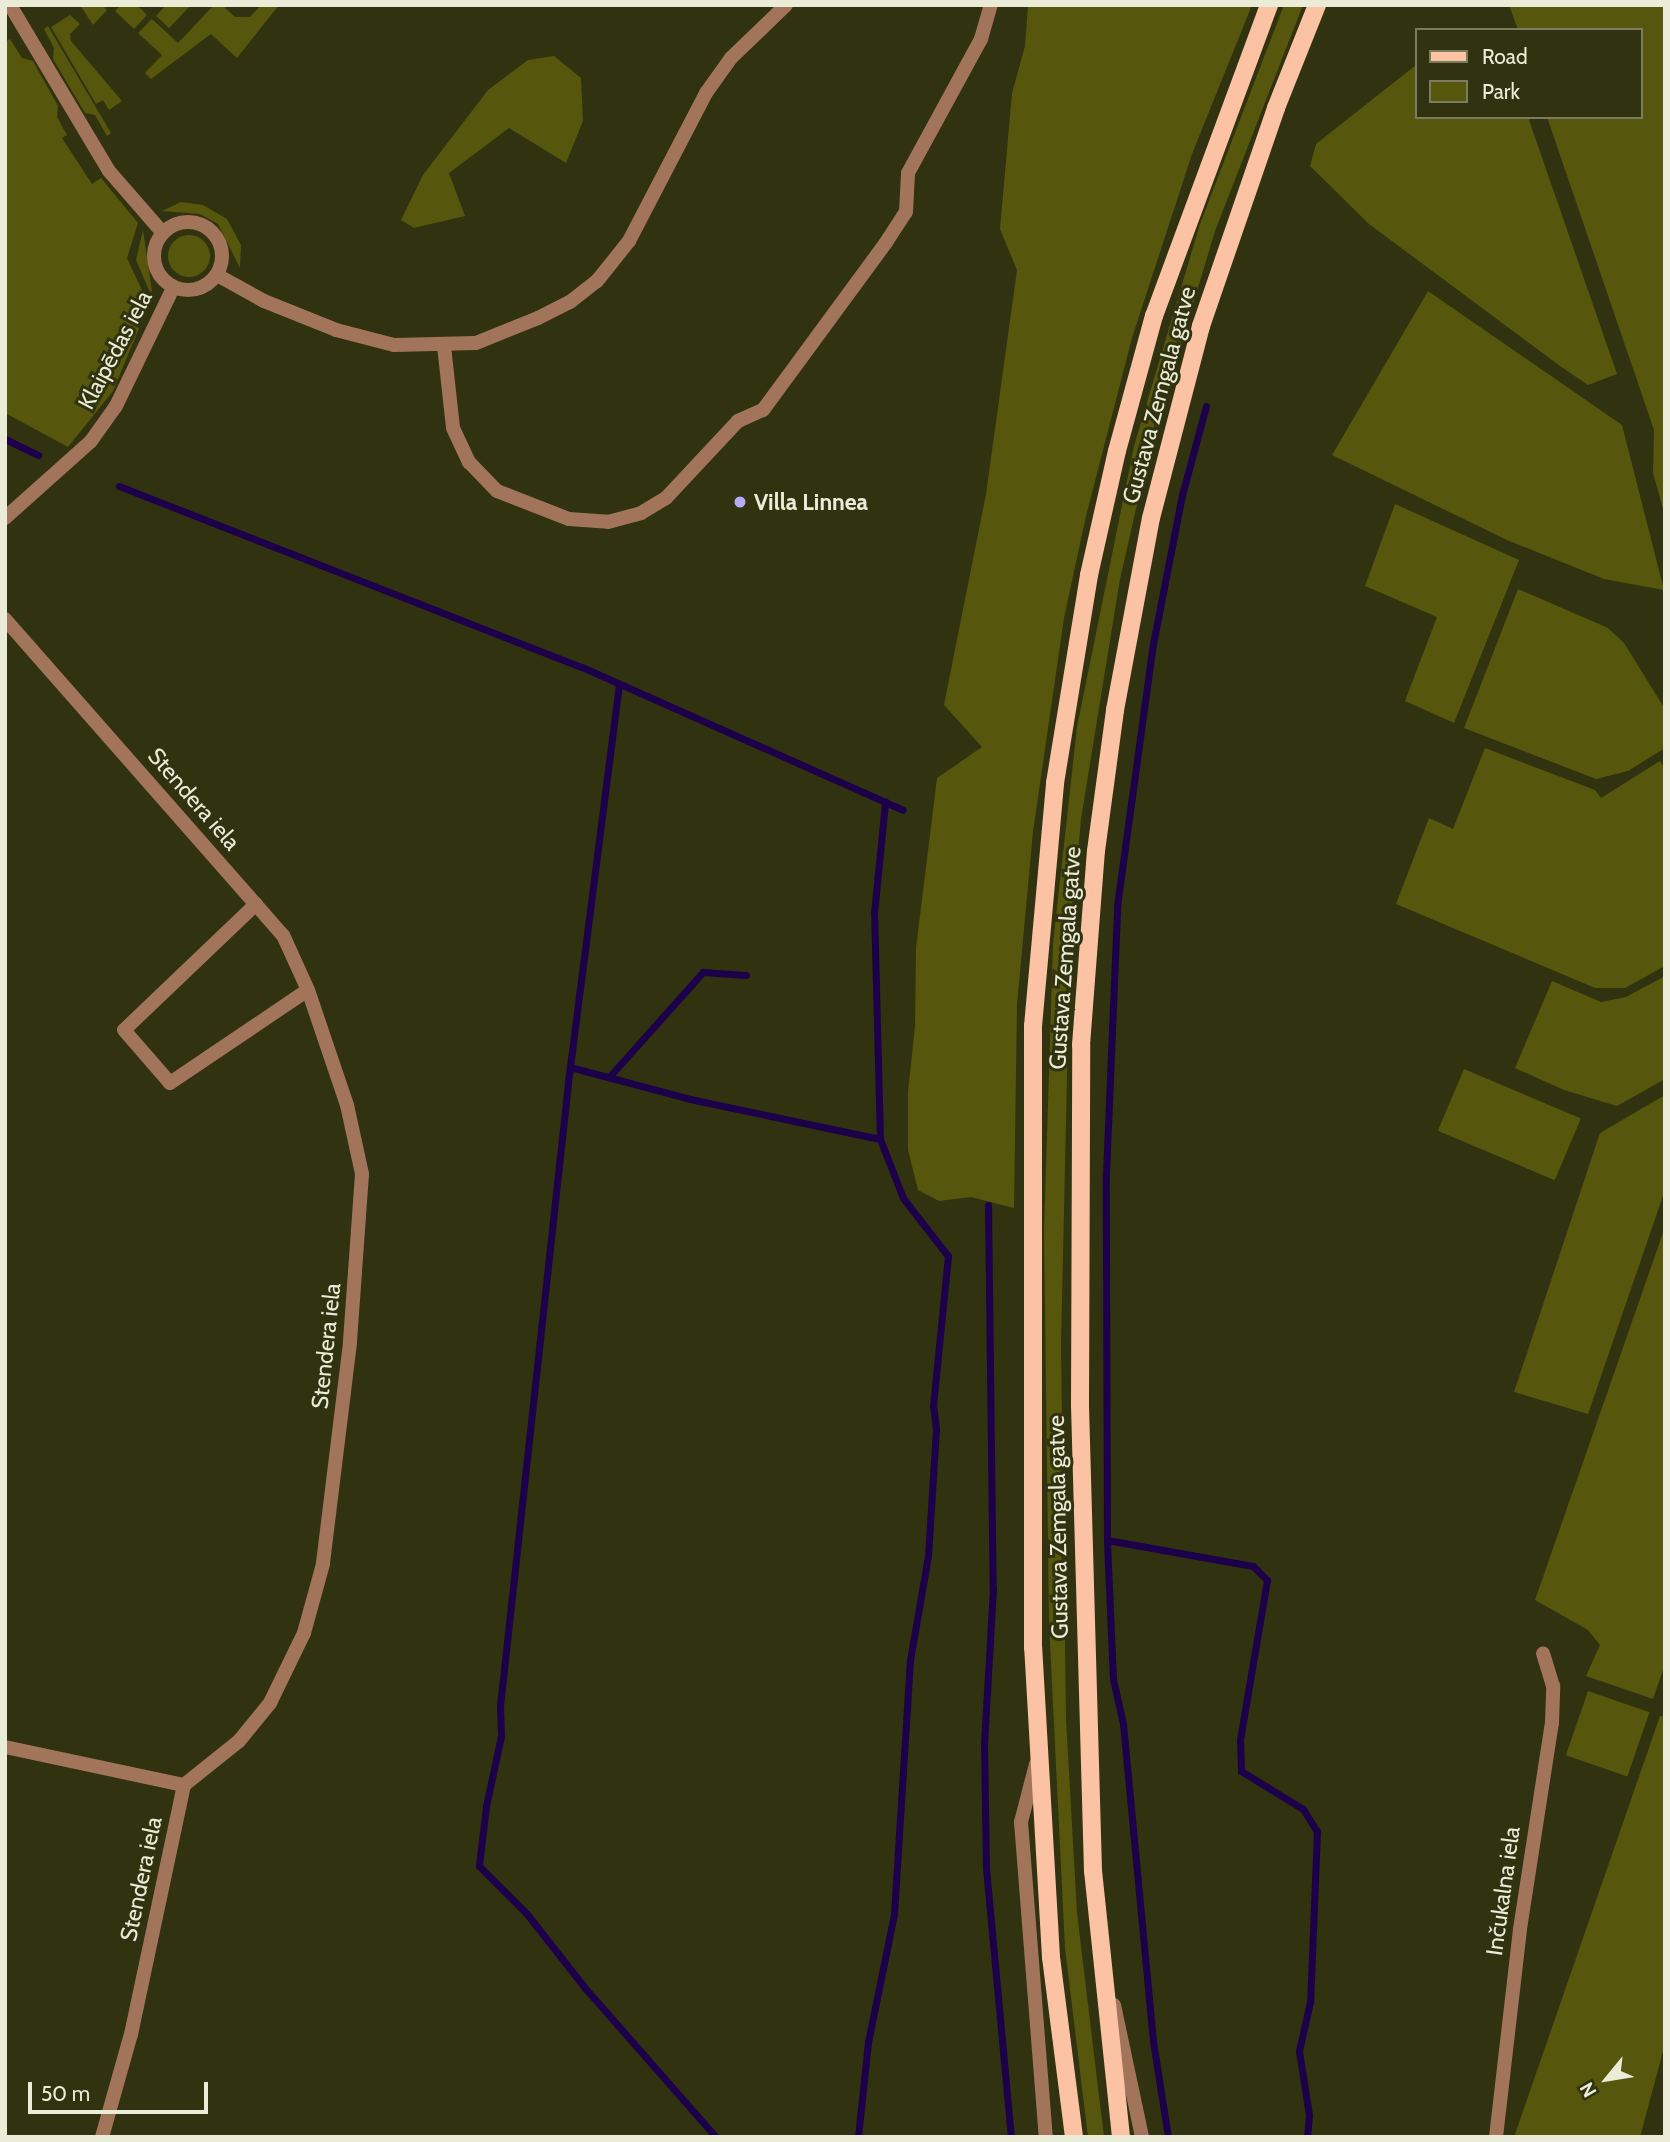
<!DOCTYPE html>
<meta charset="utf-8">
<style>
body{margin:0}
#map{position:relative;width:1670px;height:2142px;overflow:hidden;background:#31320f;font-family:Cabin,sans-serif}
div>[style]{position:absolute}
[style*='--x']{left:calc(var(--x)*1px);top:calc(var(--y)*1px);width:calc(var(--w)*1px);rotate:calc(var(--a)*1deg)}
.green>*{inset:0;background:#56570c;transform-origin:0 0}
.round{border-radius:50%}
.stream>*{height:7px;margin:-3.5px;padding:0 3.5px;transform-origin:3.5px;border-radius:3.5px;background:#1d004a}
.minor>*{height:14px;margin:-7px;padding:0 7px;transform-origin:7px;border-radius:7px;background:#a2755b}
.minor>.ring{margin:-7px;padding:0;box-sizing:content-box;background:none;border:14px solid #a2755b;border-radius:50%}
.tertiary>*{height:14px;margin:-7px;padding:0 7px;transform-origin:7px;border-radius:7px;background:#a2755b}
.primary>*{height:18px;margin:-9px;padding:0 9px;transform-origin:9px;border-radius:9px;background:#fbc3a3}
.dots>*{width:19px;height:19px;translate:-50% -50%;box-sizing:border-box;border:4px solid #31320f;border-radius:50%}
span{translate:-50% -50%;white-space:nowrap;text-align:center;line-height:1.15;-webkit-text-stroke:6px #31320f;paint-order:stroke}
.street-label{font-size:23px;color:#ebecd8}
.poi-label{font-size:23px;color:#ebecd8;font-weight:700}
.left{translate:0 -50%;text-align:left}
.frame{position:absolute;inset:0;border:7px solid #ebecd8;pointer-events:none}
.legend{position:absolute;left:1415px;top:28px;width:228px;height:91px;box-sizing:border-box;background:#31320f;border:2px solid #7b7c5f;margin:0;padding:9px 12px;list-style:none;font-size:21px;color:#ebecd8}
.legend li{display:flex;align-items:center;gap:14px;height:35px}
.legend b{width:35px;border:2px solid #7b7c5f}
.north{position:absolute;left:1572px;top:2044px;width:70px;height:70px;-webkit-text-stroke:5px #31320f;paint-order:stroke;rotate:240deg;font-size:19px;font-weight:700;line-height:28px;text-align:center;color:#ebecd8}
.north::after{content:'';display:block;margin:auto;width:24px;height:32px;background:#ebecd8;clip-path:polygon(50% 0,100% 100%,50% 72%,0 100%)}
.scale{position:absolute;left:28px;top:2082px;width:180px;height:32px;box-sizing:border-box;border:4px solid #ebecd8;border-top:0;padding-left:9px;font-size:21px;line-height:24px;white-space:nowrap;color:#ebecd8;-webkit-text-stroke:5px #31320f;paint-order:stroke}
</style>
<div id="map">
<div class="green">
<div style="clip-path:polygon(80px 5px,102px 5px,107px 10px,93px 25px)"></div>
<div style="clip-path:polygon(121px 5px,137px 5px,147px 15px,134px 29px,115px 11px)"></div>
<div style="clip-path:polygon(166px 5px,191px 5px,169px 28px,156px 16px)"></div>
<div style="clip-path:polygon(214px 5px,222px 5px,235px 17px,250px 17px,261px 5px,279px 5px,237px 58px,211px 34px,151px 79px,145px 73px,162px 55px,138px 33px,152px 19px,178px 43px)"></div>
<div style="clip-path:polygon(1028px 5px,1252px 5px,1192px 154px,1132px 338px,1086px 516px,1064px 618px,1033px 832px,1017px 1005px,1014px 1208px,971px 1197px,939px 1201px,918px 1190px,908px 1150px,908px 1092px,915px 1026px,916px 948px,937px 778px,982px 747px,944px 705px,986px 494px,1017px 270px,1000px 229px,1012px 93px,1025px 46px)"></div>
<div style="clip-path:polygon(1284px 5px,1303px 5px,1215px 231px,1149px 452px,1120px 579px,1081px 819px,1070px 945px,1061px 1345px,1066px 1719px,1077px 1913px,1104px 2137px,1088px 2137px,1065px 1948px,1049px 1623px,1044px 1231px,1053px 944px,1077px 727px,1134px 446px,1200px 224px)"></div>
<div style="clip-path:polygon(1509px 5px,1665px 5px,1665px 516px,1653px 473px,1654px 430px,1547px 117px,1640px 117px,1640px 30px,1518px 30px)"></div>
<div style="clip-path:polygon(70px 15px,80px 24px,70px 34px,71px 41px,122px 101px,109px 110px,103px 100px,96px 104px,51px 27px)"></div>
<div style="clip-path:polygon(48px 26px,95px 106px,111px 133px,107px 136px,95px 115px,85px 113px,53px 59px,54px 48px,44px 29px)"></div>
<div style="clip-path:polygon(10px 39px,22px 58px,33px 61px,58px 106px,57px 117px,67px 135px,62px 138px,92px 184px,101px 178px,138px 223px,127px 258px,147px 301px,145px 314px,113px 391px,68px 447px,5px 413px,5px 42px)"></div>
<div style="clip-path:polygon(554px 56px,581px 78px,583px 121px,566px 163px,509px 128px,449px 173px,465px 216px,414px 228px,401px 220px,423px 175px,488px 90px,528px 60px)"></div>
<div style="clip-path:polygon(1416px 65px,1416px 117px,1528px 117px,1617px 374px,1588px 385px,1560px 366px,1369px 224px,1310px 166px,1316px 144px)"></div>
<div style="clip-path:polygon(181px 202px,203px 205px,227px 219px,241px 245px,240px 268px,218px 224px,200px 214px,162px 211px)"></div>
<div style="clip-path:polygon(143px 230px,152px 291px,151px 295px,136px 260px)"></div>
<div class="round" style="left:168px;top:235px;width:42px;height:42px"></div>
<div style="clip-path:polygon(1428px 291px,1622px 425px,1664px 590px,1604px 579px,1507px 540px,1332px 455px)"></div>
<div style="clip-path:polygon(1395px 504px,1519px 560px,1454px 723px,1405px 701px,1437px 617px,1365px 586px)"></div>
<div style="clip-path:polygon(1518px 589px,1608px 628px,1624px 643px,1665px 709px,1665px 748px,1628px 771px,1596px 779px,1464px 728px)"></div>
<div style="clip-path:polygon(1485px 748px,1595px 790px,1601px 798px,1660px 761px,1665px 769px,1665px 966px,1625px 988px,1595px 988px,1396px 904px,1429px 818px,1453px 829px)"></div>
<div style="clip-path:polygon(1665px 976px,1665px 1079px,1617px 1106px,1564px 1090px,1515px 1068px,1552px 981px,1601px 1002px,1626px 997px)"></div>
<div style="left:1464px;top:1069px;width:127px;height:67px;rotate:23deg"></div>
<div style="clip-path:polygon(1665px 1095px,1665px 1190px,1588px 1414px,1514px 1392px,1600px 1133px)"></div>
<div style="clip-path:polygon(1665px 1227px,1665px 1664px,1653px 1699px,1586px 1676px,1600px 1645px,1588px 1630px,1535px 1600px)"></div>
<div style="left:1588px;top:1691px;width:65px;height:68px;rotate:19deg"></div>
<div style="clip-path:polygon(1660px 1716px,1665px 1717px,1665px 2044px,1640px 2137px,1514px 2137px)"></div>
</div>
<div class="stream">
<div style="--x:5;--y:439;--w:37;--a:26"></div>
<div style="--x:119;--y:486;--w:497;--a:21.4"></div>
<div style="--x:582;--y:667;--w:351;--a:24"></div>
<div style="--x:619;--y:684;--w:402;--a:97.3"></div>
<div style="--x:568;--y:1083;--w:627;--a:96.23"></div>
<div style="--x:500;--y:1706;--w:30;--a:88"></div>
<div style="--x:501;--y:1736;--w:72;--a:102.1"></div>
<div style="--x:486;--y:1806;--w:60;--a:96.7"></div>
<div style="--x:479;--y:1866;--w:68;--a:45"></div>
<div style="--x:527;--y:1914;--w:94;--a:51.9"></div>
<div style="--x:585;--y:1988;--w:198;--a:48.7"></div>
<div style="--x:570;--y:1067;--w:124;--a:14.9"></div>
<div style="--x:690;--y:1099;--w:194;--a:11.9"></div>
<div style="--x:609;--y:1077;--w:141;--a:-48.2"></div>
<div style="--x:703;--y:972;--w:43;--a:4"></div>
<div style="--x:988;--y:1205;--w:383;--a:89.3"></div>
<div style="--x:993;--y:1588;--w:154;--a:93.3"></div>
<div style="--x:984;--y:1742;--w:126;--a:89.1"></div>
<div style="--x:986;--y:1868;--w:270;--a:84.7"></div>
<div style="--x:1107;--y:1540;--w:148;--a:10.1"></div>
<div style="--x:1253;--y:1566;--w:20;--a:45"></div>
<div style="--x:1267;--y:1580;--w:162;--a:99.6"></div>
<div style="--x:1240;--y:1740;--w:31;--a:88"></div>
<div style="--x:1241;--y:1771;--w:73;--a:31.5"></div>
<div style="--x:1303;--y:1809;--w:26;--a:58"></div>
<div style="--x:1317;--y:1831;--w:171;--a:92.3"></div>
<div style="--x:1310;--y:2002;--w:50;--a:102.7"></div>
<div style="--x:1299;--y:2051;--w:65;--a:81.1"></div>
<div style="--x:1309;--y:2115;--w:22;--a:95"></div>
<div style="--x:858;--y:2137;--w:96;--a:-84"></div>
<div style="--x:868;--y:2042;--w:131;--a:-78.5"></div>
<div style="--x:894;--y:1914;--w:255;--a:-86.4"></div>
<div style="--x:910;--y:1660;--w:106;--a:-80.2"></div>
<div style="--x:928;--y:1556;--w:127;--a:-86.4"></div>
<div style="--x:936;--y:1429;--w:23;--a:-97"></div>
<div style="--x:933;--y:1406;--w:151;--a:-84.3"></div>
<div style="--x:948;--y:1256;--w:73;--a:-127.8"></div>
<div style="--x:903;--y:1198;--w:63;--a:-111.3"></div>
<div style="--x:880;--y:1139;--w:226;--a:-91.5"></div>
<div style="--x:874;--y:913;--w:112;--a:-84.3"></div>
<div style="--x:1168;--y:2137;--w:97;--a:-98.9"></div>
<div style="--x:1153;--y:2041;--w:318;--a:-95.4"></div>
<div style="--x:1123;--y:1724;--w:46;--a:-102.5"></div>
<div style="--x:1113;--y:1679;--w:139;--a:-92.5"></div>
<div style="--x:1107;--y:1540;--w:366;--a:-90.2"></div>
<div style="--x:1106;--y:1174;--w:268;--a:-87.6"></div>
<div style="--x:1117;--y:906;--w:264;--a:-82.2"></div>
<div style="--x:1153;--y:644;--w:152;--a:-79"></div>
<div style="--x:1182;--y:495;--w:92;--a:-74.9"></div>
</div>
<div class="minor">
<div style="--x:10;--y:5;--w:193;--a:59.2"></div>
<div style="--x:109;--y:171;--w:81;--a:49"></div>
<div class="ring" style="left:154px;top:222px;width:54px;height:54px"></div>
<div style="--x:217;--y:275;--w:54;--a:29"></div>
<div style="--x:264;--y:301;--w:78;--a:21.9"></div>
<div style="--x:336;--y:330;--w:60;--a:14.5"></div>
<div style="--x:394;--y:345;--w:82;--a:-1.4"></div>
<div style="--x:476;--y:343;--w:67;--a:-22"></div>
<div style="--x:538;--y:318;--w:36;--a:-27"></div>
<div style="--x:570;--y:302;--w:34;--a:-38"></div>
<div style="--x:597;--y:281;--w:51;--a:-51.3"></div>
<div style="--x:629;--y:241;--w:167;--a:-62.5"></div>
<div style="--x:706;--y:93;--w:43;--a:-54.5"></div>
<div style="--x:731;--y:58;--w:76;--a:-43.9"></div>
<div style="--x:444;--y:346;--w:82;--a:83.7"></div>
<div style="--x:453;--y:428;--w:38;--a:65"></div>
<div style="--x:469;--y:462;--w:40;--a:46"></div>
<div style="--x:497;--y:491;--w:77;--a:21.3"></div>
<div style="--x:569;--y:519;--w:39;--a:4"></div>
<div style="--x:608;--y:522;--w:34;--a:-15"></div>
<div style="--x:641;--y:513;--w:29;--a:-31"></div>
<div style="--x:666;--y:498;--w:105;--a:-46.9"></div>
<div style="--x:738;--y:421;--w:27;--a:-24"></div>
<div style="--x:763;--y:410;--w:206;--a:-53.7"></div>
<div style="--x:885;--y:244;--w:38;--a:-57"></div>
<div style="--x:906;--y:212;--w:39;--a:-87"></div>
<div style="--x:908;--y:173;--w:153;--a:-61.4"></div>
<div style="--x:981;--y:39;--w:35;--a:-74"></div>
<div style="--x:5;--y:518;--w:115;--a:-41.8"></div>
<div style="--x:91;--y:441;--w:43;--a:-54.5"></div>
<div style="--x:116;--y:406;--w:131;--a:-64.2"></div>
<div style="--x:5;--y:619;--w:421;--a:48.7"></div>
<div style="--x:283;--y:935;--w:60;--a:65.6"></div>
<div style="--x:308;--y:990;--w:121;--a:71.3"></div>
<div style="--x:347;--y:1105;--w:71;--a:77.7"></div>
<div style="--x:362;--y:1174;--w:169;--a:94.1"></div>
<div style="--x:350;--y:1343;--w:223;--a:97"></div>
<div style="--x:323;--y:1564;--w:72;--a:105.4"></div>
<div style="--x:304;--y:1633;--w:78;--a:115.9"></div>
<div style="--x:270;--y:1703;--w:49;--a:129.2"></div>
<div style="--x:239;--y:1741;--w:70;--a:141.3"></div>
<div style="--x:184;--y:1785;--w:255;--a:102"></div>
<div style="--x:131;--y:2034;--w:107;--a:105.7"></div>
<div style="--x:256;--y:904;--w:182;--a:136.3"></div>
<div style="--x:124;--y:1030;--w:70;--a:49"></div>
<div style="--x:170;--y:1083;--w:166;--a:-34"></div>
<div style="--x:5;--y:1747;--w:183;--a:12"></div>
<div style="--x:1496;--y:2137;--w:209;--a:-83.4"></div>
<div style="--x:1520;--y:1929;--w:208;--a:-81.2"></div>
<div style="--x:1552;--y:1723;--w:37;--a:-88"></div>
<div style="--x:1553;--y:1686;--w:34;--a:-107"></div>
</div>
<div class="tertiary">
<div style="--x:1036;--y:1764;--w:60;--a:104.5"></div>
<div style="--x:1021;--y:1822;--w:316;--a:85.5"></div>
<div style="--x:1114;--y:2005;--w:135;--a:78"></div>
</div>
<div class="primary">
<div style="--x:1074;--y:2137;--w:181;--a:-97.3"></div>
<div style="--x:1051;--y:1957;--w:310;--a:-93.3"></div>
<div style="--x:1033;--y:1648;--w:622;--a:-90"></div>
<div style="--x:1033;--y:1026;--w:244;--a:-84.8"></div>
<div style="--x:1055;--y:783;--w:211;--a:-80.7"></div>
<div style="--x:1089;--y:575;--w:127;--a:-77.3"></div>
<div style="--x:1117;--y:451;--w:140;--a:-74.7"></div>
<div style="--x:1154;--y:316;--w:332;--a:-69.7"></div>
<div style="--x:1121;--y:2137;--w:267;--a:-96"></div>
<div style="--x:1093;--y:1871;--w:466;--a:-91.6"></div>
<div style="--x:1080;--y:1405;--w:360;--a:-89.8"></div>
<div style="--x:1081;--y:1045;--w:195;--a:-85.6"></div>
<div style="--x:1096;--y:851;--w:142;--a:-82.3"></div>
<div style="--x:1115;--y:710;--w:195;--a:-79.4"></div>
<div style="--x:1151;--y:518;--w:198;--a:-75.4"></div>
<div style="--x:1201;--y:326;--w:231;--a:-71"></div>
<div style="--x:1276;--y:108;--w:111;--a:-68.3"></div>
</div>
<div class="dots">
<div style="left:740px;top:502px;background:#b7abf8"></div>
</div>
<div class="street-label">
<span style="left:115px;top:350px;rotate:-62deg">Klaipēdas iela</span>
<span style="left:1159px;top:395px;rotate:-75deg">Gustava Zemgala gatve</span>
<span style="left:194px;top:799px;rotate:49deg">Stendera iela</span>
<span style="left:1065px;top:958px;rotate:-86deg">Gustava Zemgala gatve</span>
<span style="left:326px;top:1346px;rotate:-84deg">Stendera iela</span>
<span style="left:1058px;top:1527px;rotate:-91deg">Gustava Zemgala gatve</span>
<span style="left:141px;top:1879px;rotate:-78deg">Stendera iela</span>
<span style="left:1503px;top:1891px;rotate:-82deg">Inčukalna iela</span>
</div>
<div class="poi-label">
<span class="left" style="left:754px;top:502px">Villa Linnea</span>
</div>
<div class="frame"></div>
<ul class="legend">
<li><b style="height:9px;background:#fbc3a3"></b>Road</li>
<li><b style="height:19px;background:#56570c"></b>Park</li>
</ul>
<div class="north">N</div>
<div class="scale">50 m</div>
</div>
